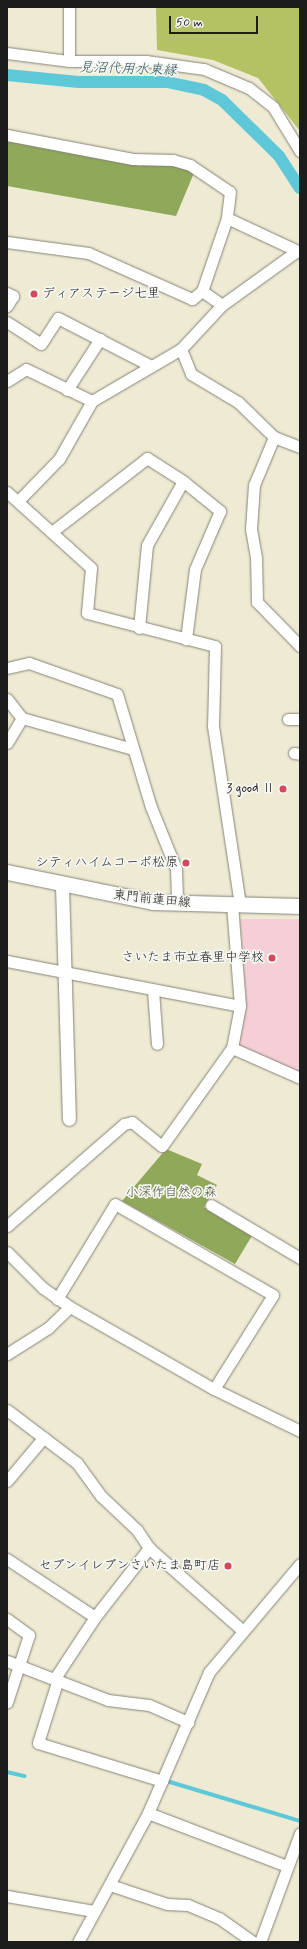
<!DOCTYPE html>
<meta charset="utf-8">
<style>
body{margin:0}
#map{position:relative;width:307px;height:1949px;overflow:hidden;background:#eeead3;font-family:Mynerve,"Klee One",sans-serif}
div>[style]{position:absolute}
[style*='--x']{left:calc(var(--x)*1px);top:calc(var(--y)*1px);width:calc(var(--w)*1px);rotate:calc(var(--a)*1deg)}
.built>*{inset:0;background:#f6cfd6}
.green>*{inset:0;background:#b4c264}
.forest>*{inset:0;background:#8fa85a}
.stream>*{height:3.5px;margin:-1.75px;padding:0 1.75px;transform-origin:1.75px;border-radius:1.75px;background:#5ec8d9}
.canal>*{height:12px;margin:-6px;padding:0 6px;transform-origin:6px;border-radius:6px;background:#5ec8d9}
.roads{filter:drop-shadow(0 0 1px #858378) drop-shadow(0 0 1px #858378)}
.minor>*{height:11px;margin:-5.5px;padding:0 5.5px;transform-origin:5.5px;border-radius:5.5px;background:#fff}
.tertiary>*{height:13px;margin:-6.5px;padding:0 6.5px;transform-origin:6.5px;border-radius:6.5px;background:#fff}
.secondary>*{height:15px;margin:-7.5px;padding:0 7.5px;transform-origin:7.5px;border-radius:7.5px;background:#fff}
.dots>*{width:11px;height:11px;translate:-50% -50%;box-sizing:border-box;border:2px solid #f6f6f2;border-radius:50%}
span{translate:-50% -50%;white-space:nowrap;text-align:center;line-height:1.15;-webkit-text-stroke:3.5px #f6f6f2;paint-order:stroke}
.poi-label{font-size:13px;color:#1c1c1c}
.left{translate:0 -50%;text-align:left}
.right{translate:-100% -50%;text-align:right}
.street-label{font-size:13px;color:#1c1c1c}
.park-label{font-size:13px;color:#515635}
.water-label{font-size:14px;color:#33585e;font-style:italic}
.frame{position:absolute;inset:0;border:8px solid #1c1c1c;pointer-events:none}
.scale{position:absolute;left:169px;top:16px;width:89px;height:18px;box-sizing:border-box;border:2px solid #1c1c1c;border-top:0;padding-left:5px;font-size:12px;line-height:14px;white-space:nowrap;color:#1c1c1c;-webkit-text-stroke:3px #f6f6f2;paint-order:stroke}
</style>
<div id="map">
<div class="built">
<div style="clip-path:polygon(240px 919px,300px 919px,300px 1072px,239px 1047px,246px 996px)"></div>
</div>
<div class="green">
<div style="clip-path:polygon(156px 7px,300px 7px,300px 131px,258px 78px,213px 60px,157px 50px)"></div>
</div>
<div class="forest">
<div style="clip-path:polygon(7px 140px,141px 166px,144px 160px,196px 168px,176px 216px,7px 186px)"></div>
<div style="clip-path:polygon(166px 1149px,202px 1164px,197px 1175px,217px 1185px,204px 1207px,253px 1234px,235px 1264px,122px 1201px)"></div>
</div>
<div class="stream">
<div style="--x:7;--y:1772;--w:18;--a:13"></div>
<div style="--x:167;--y:1781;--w:139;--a:16.7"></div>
</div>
<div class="canal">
<div style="--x:7;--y:75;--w:72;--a:5.6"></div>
<div style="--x:79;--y:82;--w:88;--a:0"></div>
<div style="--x:167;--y:82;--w:38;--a:12"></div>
<div style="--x:204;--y:90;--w:21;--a:29"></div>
<div style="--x:222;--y:100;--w:80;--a:44.5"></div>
<div style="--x:279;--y:156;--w:38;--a:57"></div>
</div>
<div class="roads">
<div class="minor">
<div style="--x:7;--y:53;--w:63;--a:7.4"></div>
<div style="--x:69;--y:61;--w:77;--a:0"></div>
<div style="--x:146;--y:61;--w:59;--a:7.9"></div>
<div style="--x:204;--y:69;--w:49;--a:22.9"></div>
<div style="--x:249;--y:88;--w:31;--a:38"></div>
<div style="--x:273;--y:107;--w:52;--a:58.5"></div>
<div style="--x:69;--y:61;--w:54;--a:-90"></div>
<div style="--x:7;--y:135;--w:128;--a:10.8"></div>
<div style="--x:133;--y:159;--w:40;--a:1.4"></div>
<div style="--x:173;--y:160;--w:18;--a:16"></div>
<div style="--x:190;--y:165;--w:48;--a:34"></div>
<div style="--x:230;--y:192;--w:26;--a:97"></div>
<div style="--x:227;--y:218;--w:77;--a:108.9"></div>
<div style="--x:202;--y:291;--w:13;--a:141"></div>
<div style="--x:192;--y:299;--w:114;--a:-156.1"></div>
<div style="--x:88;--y:253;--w:82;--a:-172.3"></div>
<div style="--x:227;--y:218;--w:81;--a:25"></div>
<div style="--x:202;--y:291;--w:24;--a:35"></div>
<div style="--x:7;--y:293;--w:7;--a:27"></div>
<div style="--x:13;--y:296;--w:12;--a:121"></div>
<div style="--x:7;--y:322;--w:40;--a:32.9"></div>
<div style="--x:41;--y:344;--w:31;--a:-57"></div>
<div style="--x:58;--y:318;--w:105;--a:27.3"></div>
<div style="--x:181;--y:349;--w:27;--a:68"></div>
<div style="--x:191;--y:374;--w:55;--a:30.8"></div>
<div style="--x:238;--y:402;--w:50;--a:44.2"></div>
<div style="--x:274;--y:437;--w:28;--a:21"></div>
<div style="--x:7;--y:381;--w:22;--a:-32"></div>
<div style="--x:26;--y:369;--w:73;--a:25.9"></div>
<div style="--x:67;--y:390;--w:61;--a:-57.1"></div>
<div style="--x:274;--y:437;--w:52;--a:112.6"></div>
<div style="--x:254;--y:485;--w:44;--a:93.9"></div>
<div style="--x:251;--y:529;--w:28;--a:80"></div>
<div style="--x:256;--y:557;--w:45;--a:88.7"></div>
<div style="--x:257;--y:602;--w:62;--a:45.7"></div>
<div style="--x:7;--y:492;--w:113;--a:42.1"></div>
<div style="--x:91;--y:568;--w:45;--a:95.1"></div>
<div style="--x:87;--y:613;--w:132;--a:14.5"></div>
<div style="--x:215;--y:646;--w:80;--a:91.4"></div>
<div style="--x:213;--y:726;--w:181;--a:81.4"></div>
<div style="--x:18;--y:501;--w:59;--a:-45.7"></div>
<div style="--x:59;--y:459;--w:67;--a:-60.4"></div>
<div style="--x:92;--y:401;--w:103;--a:-30.3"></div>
<div style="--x:181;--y:349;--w:60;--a:-47"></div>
<div style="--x:222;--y:305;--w:92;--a:-35.8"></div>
<div style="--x:53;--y:531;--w:119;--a:-37.8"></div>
<div style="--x:147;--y:458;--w:43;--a:32.6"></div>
<div style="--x:183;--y:481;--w:48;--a:39"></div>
<div style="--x:220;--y:511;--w:63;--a:113.3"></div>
<div style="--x:195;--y:569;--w:71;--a:97.3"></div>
<div style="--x:139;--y:628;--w:83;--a:-84.5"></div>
<div style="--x:147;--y:545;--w:73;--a:-60.6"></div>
<div style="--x:7;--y:668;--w:23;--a:-13"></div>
<div style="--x:29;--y:663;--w:93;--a:19.4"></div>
<div style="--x:117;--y:694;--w:118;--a:73.3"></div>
<div style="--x:151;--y:807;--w:67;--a:68"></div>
<div style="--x:176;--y:869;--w:35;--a:88"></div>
<div style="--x:7;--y:699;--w:24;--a:52"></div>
<div style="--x:288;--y:719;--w:12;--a:0"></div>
<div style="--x:7;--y:743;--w:29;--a:-59"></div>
<div style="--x:22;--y:718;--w:115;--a:15.6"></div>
<div style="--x:294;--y:753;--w:6;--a:9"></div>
<div style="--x:7;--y:961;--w:237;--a:10.9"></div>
<div style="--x:153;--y:990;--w:54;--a:85.8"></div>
<div style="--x:232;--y:1048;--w:74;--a:23.8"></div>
<div style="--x:211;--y:1205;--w:104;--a:30.8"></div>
<div style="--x:7;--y:1226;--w:155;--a:-41.1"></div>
<div style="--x:124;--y:1124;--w:8;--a:-14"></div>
<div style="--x:132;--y:1122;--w:38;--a:39"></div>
<div style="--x:162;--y:1146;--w:120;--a:-54.5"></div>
<div style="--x:232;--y:1048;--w:43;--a:-79.2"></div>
<div style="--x:240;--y:1006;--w:101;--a:-94.5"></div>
<div style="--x:7;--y:1252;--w:51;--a:45"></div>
<div style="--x:43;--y:1288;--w:33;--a:35"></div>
<div style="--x:70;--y:1307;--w:166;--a:29.7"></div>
<div style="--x:214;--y:1389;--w:96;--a:26"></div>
<div style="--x:57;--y:1299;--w:111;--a:-58.6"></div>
<div style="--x:115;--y:1204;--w:182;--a:29.9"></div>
<div style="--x:273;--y:1295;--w:111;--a:122.1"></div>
<div style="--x:7;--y:1354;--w:49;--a:-32.4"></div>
<div style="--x:48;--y:1328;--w:30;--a:-44"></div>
<div style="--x:7;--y:1410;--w:88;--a:37.1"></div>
<div style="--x:77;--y:1463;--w:41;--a:54"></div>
<div style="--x:101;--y:1496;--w:50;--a:43.4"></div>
<div style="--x:137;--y:1530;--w:22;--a:56"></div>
<div style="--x:149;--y:1548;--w:124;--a:41.4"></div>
<div style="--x:7;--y:1481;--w:57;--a:-49.9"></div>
<div style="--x:7;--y:1559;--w:105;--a:33.4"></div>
<div style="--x:7;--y:1619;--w:27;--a:36"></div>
<div style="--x:29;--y:1635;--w:71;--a:108.2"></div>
<div style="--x:7;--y:1661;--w:108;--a:21.1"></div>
<div style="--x:108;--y:1700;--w:41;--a:7"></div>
<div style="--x:149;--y:1705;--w:43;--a:23.6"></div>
<div style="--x:55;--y:1678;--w:73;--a:-56.7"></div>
<div style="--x:95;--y:1617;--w:88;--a:-52"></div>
<div style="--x:58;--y:1679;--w:67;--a:107.4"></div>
<div style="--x:38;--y:1743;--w:130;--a:17"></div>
<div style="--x:148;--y:1813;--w:149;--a:20.9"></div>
<div style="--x:110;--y:1885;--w:60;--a:18.4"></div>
<div style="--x:167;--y:1904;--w:21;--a:3"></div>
<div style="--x:188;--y:1905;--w:34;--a:23"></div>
<div style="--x:219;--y:1918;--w:42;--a:35.2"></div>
<div style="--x:7;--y:1896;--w:88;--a:9.8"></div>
<div style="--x:78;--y:1942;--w:147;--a:-61.5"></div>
<div style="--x:148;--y:1813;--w:154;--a:-66.6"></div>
<div style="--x:209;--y:1672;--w:141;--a:-49.9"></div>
<div style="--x:260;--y:1942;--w:116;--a:-69.8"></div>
</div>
<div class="tertiary">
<div style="--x:62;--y:885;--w:234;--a:88.3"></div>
</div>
<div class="secondary">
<div style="--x:7;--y:872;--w:149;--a:11.6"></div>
<div style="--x:153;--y:902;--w:147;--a:1.6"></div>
</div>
</div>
<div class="dots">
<div style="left:34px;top:294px;background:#d1495b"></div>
<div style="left:283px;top:789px;background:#d1495b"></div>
<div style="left:186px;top:863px;background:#d1495b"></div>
<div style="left:272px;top:958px;background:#d1495b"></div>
<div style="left:228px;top:1566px;background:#d1495b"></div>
</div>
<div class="poi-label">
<span class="left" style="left:42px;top:294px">ディアステージ七里</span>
<span class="right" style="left:275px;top:789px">3 good Ⅱ</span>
<span class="right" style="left:178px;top:863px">シティハイムコーポ松原</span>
<span class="right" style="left:264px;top:958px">さいたま市立春里中学校</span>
<span class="right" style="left:220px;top:1566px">セブンイレブンさいたま島町店</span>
</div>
<div class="street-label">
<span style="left:152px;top:900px;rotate:6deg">東門前蓮田線</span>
</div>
<div class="park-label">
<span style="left:171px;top:1193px">小深作自然の森</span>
</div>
<div class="water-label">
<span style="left:128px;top:69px;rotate:2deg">見沼代用水東縁</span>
</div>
<div class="frame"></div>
<div class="scale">50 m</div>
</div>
